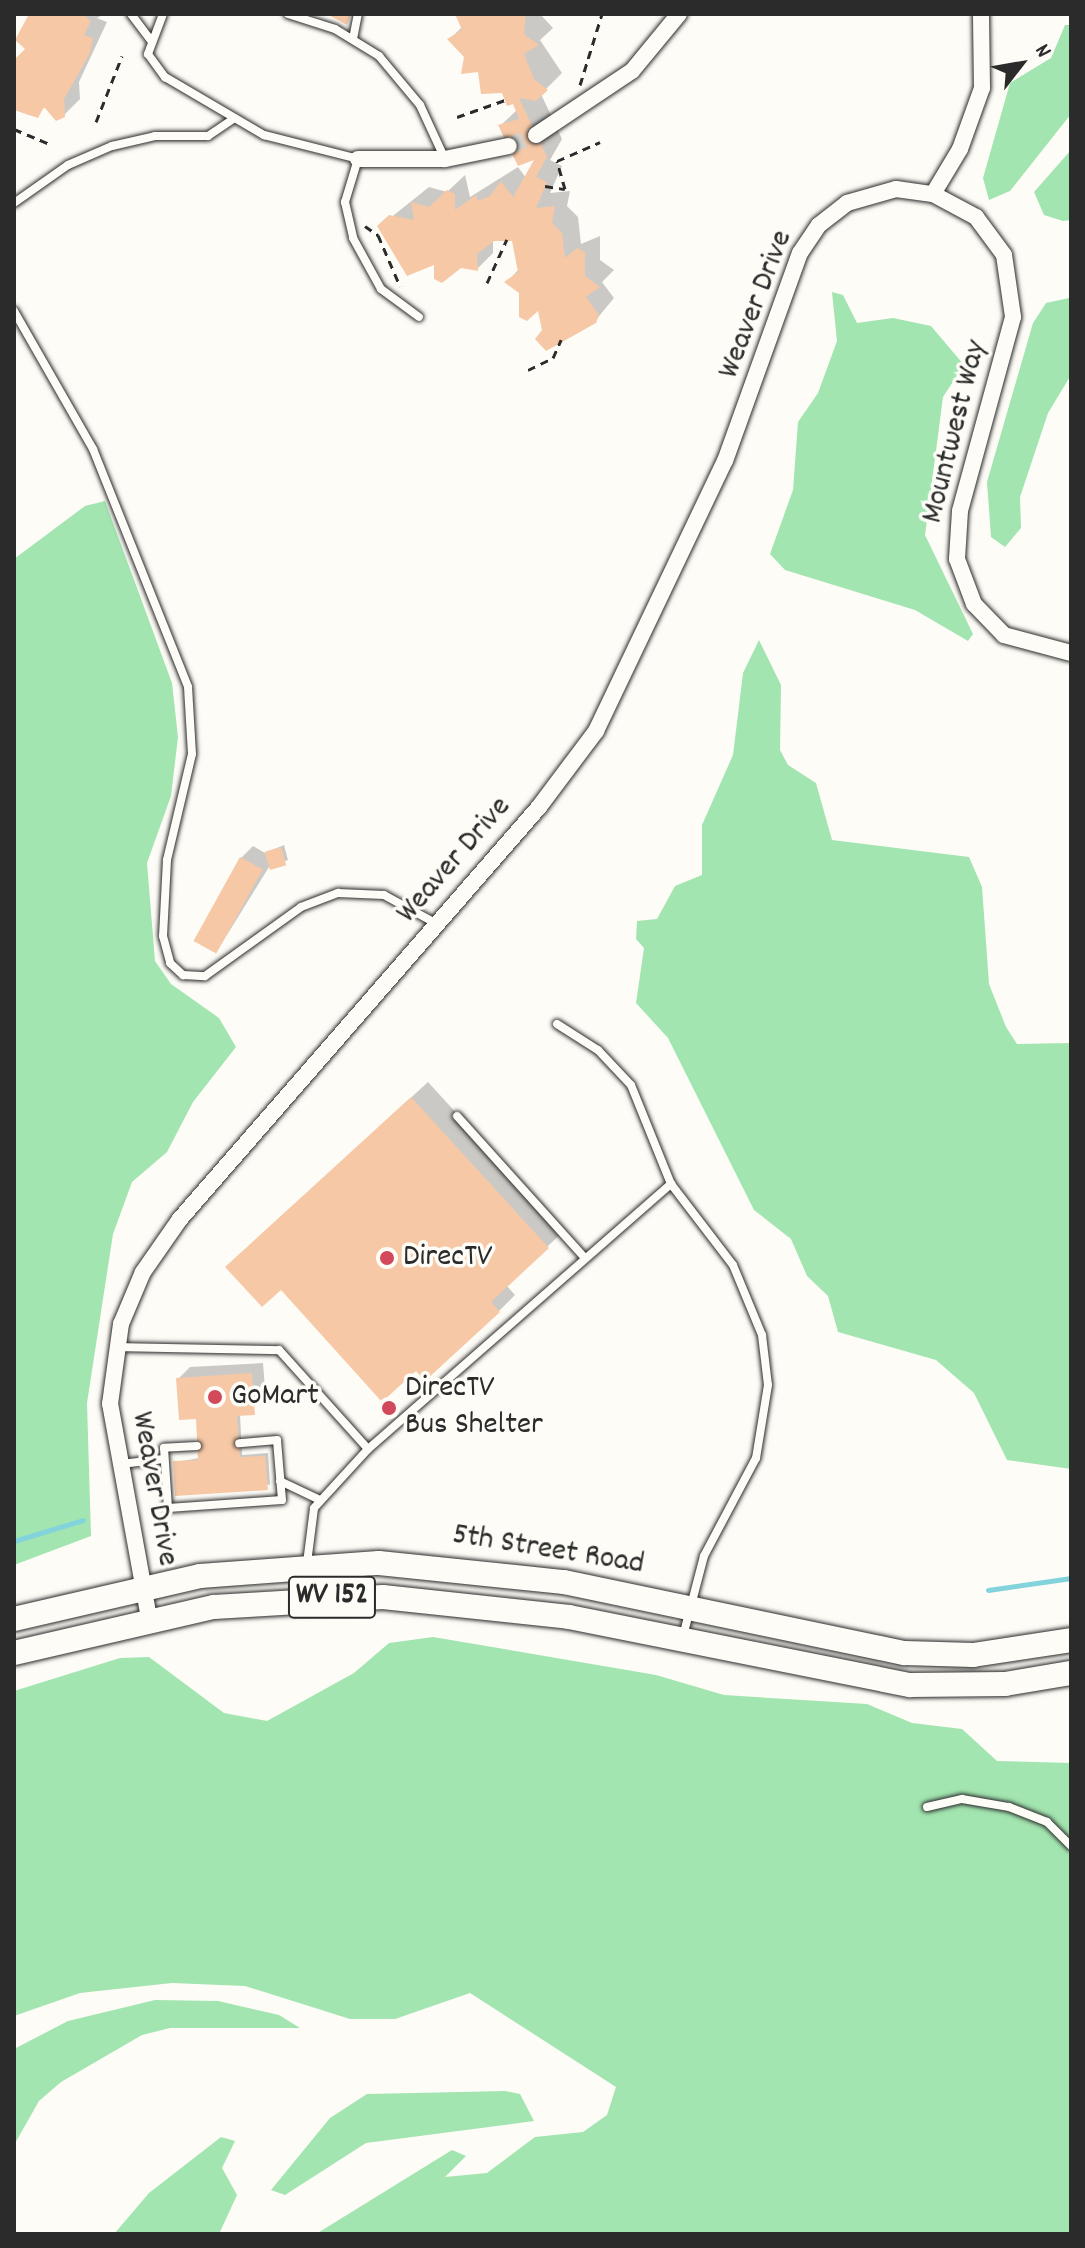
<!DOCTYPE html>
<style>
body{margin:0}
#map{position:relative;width:1085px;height:2248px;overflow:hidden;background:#fdfcf7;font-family:Dekko,sans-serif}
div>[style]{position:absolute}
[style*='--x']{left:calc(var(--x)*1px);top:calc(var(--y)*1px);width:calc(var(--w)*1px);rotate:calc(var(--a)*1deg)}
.green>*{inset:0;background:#a2e5b0}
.shadow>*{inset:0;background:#0003}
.stream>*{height:5px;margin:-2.5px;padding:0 2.5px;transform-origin:2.5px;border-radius:2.5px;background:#82d3dc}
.building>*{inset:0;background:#f6c8a6;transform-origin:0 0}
.street-tunnel>*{height:16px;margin-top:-8px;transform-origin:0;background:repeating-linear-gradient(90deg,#d3d2ce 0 16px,transparent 0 24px)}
.path>*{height:3px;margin-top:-1.5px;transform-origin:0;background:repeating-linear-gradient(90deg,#2b2b2b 0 8px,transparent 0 14px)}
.roads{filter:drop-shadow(0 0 2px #2b2b2b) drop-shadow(0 0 2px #2b2b2b)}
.lane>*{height:8px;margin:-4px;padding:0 4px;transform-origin:4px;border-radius:4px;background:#fdfcf7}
.street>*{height:16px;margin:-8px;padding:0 8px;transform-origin:8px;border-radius:8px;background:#fdfcf7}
.primary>*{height:24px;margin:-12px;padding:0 12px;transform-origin:12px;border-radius:12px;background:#fdfcf7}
.dots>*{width:22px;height:22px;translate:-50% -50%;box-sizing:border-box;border:4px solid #fdfcf7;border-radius:50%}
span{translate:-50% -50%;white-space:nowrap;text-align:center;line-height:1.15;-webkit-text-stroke:7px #fdfcf7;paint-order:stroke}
.shield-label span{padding:2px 6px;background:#fdfcf7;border:2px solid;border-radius:6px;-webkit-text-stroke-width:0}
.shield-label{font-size:30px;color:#2b2b2b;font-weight:700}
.street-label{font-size:32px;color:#2b2b2b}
.poi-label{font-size:32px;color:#2b2b2b}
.left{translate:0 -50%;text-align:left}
.frame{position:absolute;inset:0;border:16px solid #2b2b2b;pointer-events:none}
.north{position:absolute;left:981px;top:24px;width:80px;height:80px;-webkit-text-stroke:6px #fdfcf7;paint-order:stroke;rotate:59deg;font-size:22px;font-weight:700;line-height:32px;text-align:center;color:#2b2b2b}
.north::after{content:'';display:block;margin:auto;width:28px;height:36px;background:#2b2b2b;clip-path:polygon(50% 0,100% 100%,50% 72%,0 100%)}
</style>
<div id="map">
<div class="green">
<div style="clip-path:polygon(1065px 25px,1071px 25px,1071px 114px,1010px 191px,989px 200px,983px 178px,1010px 83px,1051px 58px)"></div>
<div style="clip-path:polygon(1071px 150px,1071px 220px,1063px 221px,1044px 215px,1034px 192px)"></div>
<div style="clip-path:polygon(832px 292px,843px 295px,857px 323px,893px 318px,931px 326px,964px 365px,943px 397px,925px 535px,973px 634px,968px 641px,915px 610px,785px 570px,770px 554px,793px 490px,798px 422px,818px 393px,837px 341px)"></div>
<div style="clip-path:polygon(1069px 298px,1071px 375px,1048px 413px,1020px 497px,1021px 528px,1005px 547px,991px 537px,987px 482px,1033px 323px,1046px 303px)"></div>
<div style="clip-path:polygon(105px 501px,172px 683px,178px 737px,171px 796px,147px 863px,155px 961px,171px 984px,219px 1018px,236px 1047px,193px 1102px,167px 1152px,132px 1182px,113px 1234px,87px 1403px,91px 1536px,14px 1565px,14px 559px,85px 506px)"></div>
<div style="clip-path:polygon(759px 640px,781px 685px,780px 750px,788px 765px,816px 783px,832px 840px,969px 857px,982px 887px,989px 984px,1006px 1027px,1017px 1044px,1071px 1043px,1071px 1469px,1007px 1460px,974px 1393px,936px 1360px,838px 1332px,828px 1296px,807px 1276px,791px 1239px,754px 1210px,668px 1038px,636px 1003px,644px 948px,636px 939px,637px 921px,657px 919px,675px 886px,702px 875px,702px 825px,733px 755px,743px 673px)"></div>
<div style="clip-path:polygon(433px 1637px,656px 1675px,724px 1695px,867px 1704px,912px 1723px,962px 1729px,997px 1761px,1071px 1763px,1071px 2234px,316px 2234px,452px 2150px,466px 2156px,445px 2177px,487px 2173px,535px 2137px,583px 2132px,607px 2115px,616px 2087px,470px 1993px,395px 2019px,350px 2019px,245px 1986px,172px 1983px,80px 1993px,14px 2016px,14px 1691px,120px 1658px,149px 1657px,224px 1713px,267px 1721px,354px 1673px,389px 1643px)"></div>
<div style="clip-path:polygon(155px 2000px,218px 2001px,279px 2015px,300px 2028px,170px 2028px,142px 2035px,61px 2082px,39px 2101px,14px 2145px,14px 2049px,68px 2021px)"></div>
<div style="clip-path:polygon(505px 2091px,520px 2094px,534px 2121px,366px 2143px,285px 2195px,271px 2190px,330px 2118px,367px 2094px)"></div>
<div style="clip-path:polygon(221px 2137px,235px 2141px,222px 2168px,237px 2195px,219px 2234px,114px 2234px,149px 2193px)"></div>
</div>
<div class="shadow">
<div style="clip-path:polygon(31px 14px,104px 14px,97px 18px,107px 22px,79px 82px,80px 99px,64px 115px,46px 107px,28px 115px,14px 103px,14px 65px,28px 48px)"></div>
<div style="clip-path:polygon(458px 14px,540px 14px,553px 28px,540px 40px,562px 73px,541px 94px,562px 139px,550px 160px,562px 166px,550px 193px,570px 191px,567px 206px,578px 217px,581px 244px,600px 236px,600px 260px,614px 270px,602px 282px,614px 298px,595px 321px,544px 330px,539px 308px,507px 282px,519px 269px,513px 239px,493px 239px,493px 253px,477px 269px,436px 262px,379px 227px,429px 187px,447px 192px,465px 175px,470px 197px,518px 167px,526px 178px,539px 156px,500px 126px,518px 109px,450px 39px,463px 26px)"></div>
<div style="clip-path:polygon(284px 845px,288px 860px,269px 867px,217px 951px,241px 858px,253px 846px,265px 853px)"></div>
<div style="clip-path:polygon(428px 1082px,564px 1231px,506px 1285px,515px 1295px,499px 1311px,416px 1368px,281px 1288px,244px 1251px)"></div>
<div style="clip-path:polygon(263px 1363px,266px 1401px,240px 1414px,242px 1455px,268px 1453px,270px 1485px,175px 1462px,200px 1458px,198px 1417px,178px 1379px,190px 1367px)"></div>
</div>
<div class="stream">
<div style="--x:14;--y:1541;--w:72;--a:-16.9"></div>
<div style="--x:988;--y:1590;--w:84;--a:-8.2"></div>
</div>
<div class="building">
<div style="clip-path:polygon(29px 14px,83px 14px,91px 21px,84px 35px,93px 38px,90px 53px,64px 99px,65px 117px,56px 121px,44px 107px,38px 118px,14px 110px,14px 60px,25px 49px,15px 40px)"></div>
<div style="clip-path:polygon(327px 14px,351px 14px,347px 25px)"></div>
<div style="clip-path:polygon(455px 14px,526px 14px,524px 34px,539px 45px,524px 54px,534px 79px,548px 90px,536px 101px,519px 98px,547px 157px,536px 177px,547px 182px,536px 208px,555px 206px,552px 223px,562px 233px,565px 258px,577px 248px,585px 252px,585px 276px,600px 287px,586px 297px,599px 315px,596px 323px,546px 351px,535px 339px,542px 330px,538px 311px,527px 321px,519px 317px,519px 293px,504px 282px,518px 272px,512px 241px,494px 241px,477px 254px,478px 271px,461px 268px,442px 283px,434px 279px,434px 265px,407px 276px,377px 226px,389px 215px,414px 220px,411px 202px,429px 207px,447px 190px,455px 194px,455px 210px,476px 195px,478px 201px,490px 196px,501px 181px,513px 197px,534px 160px,518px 166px,498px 125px,519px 119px,513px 104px,507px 106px,502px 93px,481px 94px,478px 72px,461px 74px,464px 57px,447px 39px,462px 30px)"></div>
<div style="left:281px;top:847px;width:19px;height:17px;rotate:74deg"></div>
<div style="left:240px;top:857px;width:26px;height:96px;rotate:29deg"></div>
<div style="clip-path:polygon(411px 1097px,549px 1248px,491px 1302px,500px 1312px,425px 1381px,416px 1371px,382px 1402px,281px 1290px,262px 1307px,225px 1267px)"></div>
<div style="clip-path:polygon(252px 1373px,255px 1415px,237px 1416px,240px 1457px,265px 1456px,268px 1490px,175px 1496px,173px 1461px,198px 1460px,196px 1419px,179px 1420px,176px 1378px)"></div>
</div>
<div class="street-tunnel">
<div style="--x:509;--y:146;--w:29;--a:-22"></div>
</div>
<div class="path">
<div style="--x:580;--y:85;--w:74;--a:-72.8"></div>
<div style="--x:457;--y:117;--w:51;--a:-19.5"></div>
<div style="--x:96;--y:122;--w:71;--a:-68.5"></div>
<div style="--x:14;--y:129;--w:39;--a:23"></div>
<div style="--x:545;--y:186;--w:20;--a:9"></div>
<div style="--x:565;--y:189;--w:29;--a:-106"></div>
<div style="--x:557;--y:161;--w:47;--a:-23.8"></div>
<div style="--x:365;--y:226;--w:16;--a:35"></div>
<div style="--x:378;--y:235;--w:56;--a:66.7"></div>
<div style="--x:487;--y:283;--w:48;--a:-65.6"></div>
<div style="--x:528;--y:370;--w:28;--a:-26"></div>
<div style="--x:553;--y:358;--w:20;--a:-66"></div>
</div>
<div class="roads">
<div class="lane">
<div style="--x:131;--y:14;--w:34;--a:53"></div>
<div style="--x:163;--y:14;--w:43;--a:110.6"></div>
<div style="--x:148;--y:54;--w:29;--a:54"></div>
<div style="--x:165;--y:77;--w:115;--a:30.4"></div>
<div style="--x:264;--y:135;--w:97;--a:14.3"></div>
<div style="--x:358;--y:159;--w:45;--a:106.8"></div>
<div style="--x:345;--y:202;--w:37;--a:77"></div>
<div style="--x:353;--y:238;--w:58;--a:61.2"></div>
<div style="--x:381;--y:289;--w:47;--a:36.4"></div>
<div style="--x:288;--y:14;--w:49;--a:17.7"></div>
<div style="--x:335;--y:29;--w:52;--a:31.5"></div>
<div style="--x:379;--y:56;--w:64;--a:50.1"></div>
<div style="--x:420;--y:105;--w:60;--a:65.2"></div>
<div style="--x:353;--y:39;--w:25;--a:-79"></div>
<div style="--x:14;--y:203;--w:66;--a:-35.1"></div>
<div style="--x:68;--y:165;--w:48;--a:-23.4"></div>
<div style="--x:112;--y:146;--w:44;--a:-13.1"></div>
<div style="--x:155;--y:136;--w:53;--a:0"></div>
<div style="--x:208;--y:136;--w:30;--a:-34"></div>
<div style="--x:14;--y:311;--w:159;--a:60.2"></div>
<div style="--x:93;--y:449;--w:256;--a:68.2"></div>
<div style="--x:188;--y:687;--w:67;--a:86.6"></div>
<div style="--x:192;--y:754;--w:109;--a:103.3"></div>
<div style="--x:167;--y:860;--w:76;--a:93"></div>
<div style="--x:163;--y:936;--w:28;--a:75"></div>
<div style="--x:170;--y:963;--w:18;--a:43"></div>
<div style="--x:183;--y:975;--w:22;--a:3"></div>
<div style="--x:205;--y:976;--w:118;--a:-35.7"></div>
<div style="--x:301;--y:907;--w:40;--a:-21"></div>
<div style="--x:338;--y:893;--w:46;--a:2.5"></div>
<div style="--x:384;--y:895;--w:60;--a:28.7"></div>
<div style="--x:557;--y:1024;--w:49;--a:32.4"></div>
<div style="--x:598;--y:1050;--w:48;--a:46.7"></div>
<div style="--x:631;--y:1085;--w:107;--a:68"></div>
<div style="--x:671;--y:1184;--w:102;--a:52.6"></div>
<div style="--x:733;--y:1265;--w:76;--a:67.5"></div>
<div style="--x:762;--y:1335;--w:50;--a:83.2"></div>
<div style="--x:768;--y:1385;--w:74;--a:99.3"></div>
<div style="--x:756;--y:1458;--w:111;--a:118"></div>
<div style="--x:704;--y:1556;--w:83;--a:104.7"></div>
<div style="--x:457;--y:1116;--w:188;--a:48"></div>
<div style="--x:118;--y:1347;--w:161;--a:1.1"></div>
<div style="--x:279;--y:1350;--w:133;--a:48"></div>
<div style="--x:197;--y:1446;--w:33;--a:177"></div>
<div style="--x:164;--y:1448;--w:60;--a:86.2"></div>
<div style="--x:168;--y:1508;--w:114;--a:-4"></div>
<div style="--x:282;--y:1500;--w:60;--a:-94.8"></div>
<div style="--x:277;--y:1440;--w:38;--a:175"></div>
<div style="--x:121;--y:1464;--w:43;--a:-6.6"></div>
<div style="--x:280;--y:1481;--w:44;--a:25.4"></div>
<div style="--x:307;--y:1563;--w:55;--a:-82.7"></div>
<div style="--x:314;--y:1508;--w:80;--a:-47.5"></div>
<div style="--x:368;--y:1449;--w:403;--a:-41.2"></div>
<div style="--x:927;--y:1807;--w:36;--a:-13"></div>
<div style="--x:962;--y:1799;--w:48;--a:9.7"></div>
<div style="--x:1009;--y:1807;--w:41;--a:21.5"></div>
<div style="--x:1047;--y:1822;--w:34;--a:45"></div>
</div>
<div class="street">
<div style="--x:536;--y:135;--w:115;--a:-33.7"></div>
<div style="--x:632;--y:71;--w:74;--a:-50.5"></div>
<div style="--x:358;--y:159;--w:87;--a:0"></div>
<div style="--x:445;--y:159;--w:65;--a:-11.5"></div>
<div style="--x:933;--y:194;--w:52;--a:-59"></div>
<div style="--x:960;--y:149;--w:65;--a:-70.2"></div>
<div style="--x:982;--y:88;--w:74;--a:-90.8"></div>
<div style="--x:149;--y:1618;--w:218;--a:-100.3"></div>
<div style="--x:110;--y:1404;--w:81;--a:-82.2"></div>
<div style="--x:121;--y:1324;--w:56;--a:-67.1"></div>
<div style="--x:143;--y:1272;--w:65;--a:-55.1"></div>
<div style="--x:180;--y:1219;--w:546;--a:-48.93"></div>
<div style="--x:539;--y:807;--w:95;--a:-53.1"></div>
<div style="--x:596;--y:731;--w:299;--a:-64.5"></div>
<div style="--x:725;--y:461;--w:221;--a:-70.2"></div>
<div style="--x:800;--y:253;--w:34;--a:-56"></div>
<div style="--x:819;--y:225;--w:36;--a:-38"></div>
<div style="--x:847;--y:203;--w:51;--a:-15.9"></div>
<div style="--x:896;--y:189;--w:37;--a:8"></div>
<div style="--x:933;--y:194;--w:49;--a:28.1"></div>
<div style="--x:976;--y:217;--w:47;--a:53.6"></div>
<div style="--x:1004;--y:255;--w:63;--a:81.7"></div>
<div style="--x:1013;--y:317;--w:201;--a:105.3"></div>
<div style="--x:960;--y:511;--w:48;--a:93.6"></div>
<div style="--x:957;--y:559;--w:48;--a:69.3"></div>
<div style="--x:974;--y:604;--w:43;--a:45.9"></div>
<div style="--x:1004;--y:635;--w:69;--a:15"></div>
</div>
<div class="primary">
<div style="--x:14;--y:1619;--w:191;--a:-13"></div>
<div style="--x:200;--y:1576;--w:179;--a:-4.2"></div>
<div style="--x:379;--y:1563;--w:186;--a:5.9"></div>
<div style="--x:564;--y:1582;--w:348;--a:11.8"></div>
<div style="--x:905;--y:1653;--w:68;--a:1.7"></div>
<div style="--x:973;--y:1655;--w:99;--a:-8.7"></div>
<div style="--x:14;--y:1653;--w:205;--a:-13"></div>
<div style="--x:214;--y:1607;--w:169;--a:-3.4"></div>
<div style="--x:383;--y:1597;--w:187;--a:6.1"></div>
<div style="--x:569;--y:1617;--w:348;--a:11.3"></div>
<div style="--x:910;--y:1685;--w:95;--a:-0.6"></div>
<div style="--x:1005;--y:1684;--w:67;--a:-9.5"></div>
</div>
</div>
<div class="dots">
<div style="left:387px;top:1258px;background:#d1495b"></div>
<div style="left:215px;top:1397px;background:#d1495b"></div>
<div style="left:389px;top:1408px;background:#d1495b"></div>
</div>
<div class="shield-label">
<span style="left:332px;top:1597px">WV 152</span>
</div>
<div class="street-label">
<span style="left:757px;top:305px;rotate:-69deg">Weaver Drive</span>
<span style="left:956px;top:432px;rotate:-76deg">Mountwest Way</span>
<span style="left:455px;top:861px;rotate:-49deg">Weaver Drive</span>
<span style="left:153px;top:1489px;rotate:80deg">Weaver Drive</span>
<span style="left:548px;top:1551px;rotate:9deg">5th Street Road</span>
</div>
<div class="poi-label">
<span class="left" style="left:403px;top:1258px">DirecTV</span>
<span class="left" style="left:405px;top:1408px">DirecTV<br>Bus Shelter</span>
<span class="left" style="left:231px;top:1397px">GoMart</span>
</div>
<div class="frame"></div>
<div class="north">N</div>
</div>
